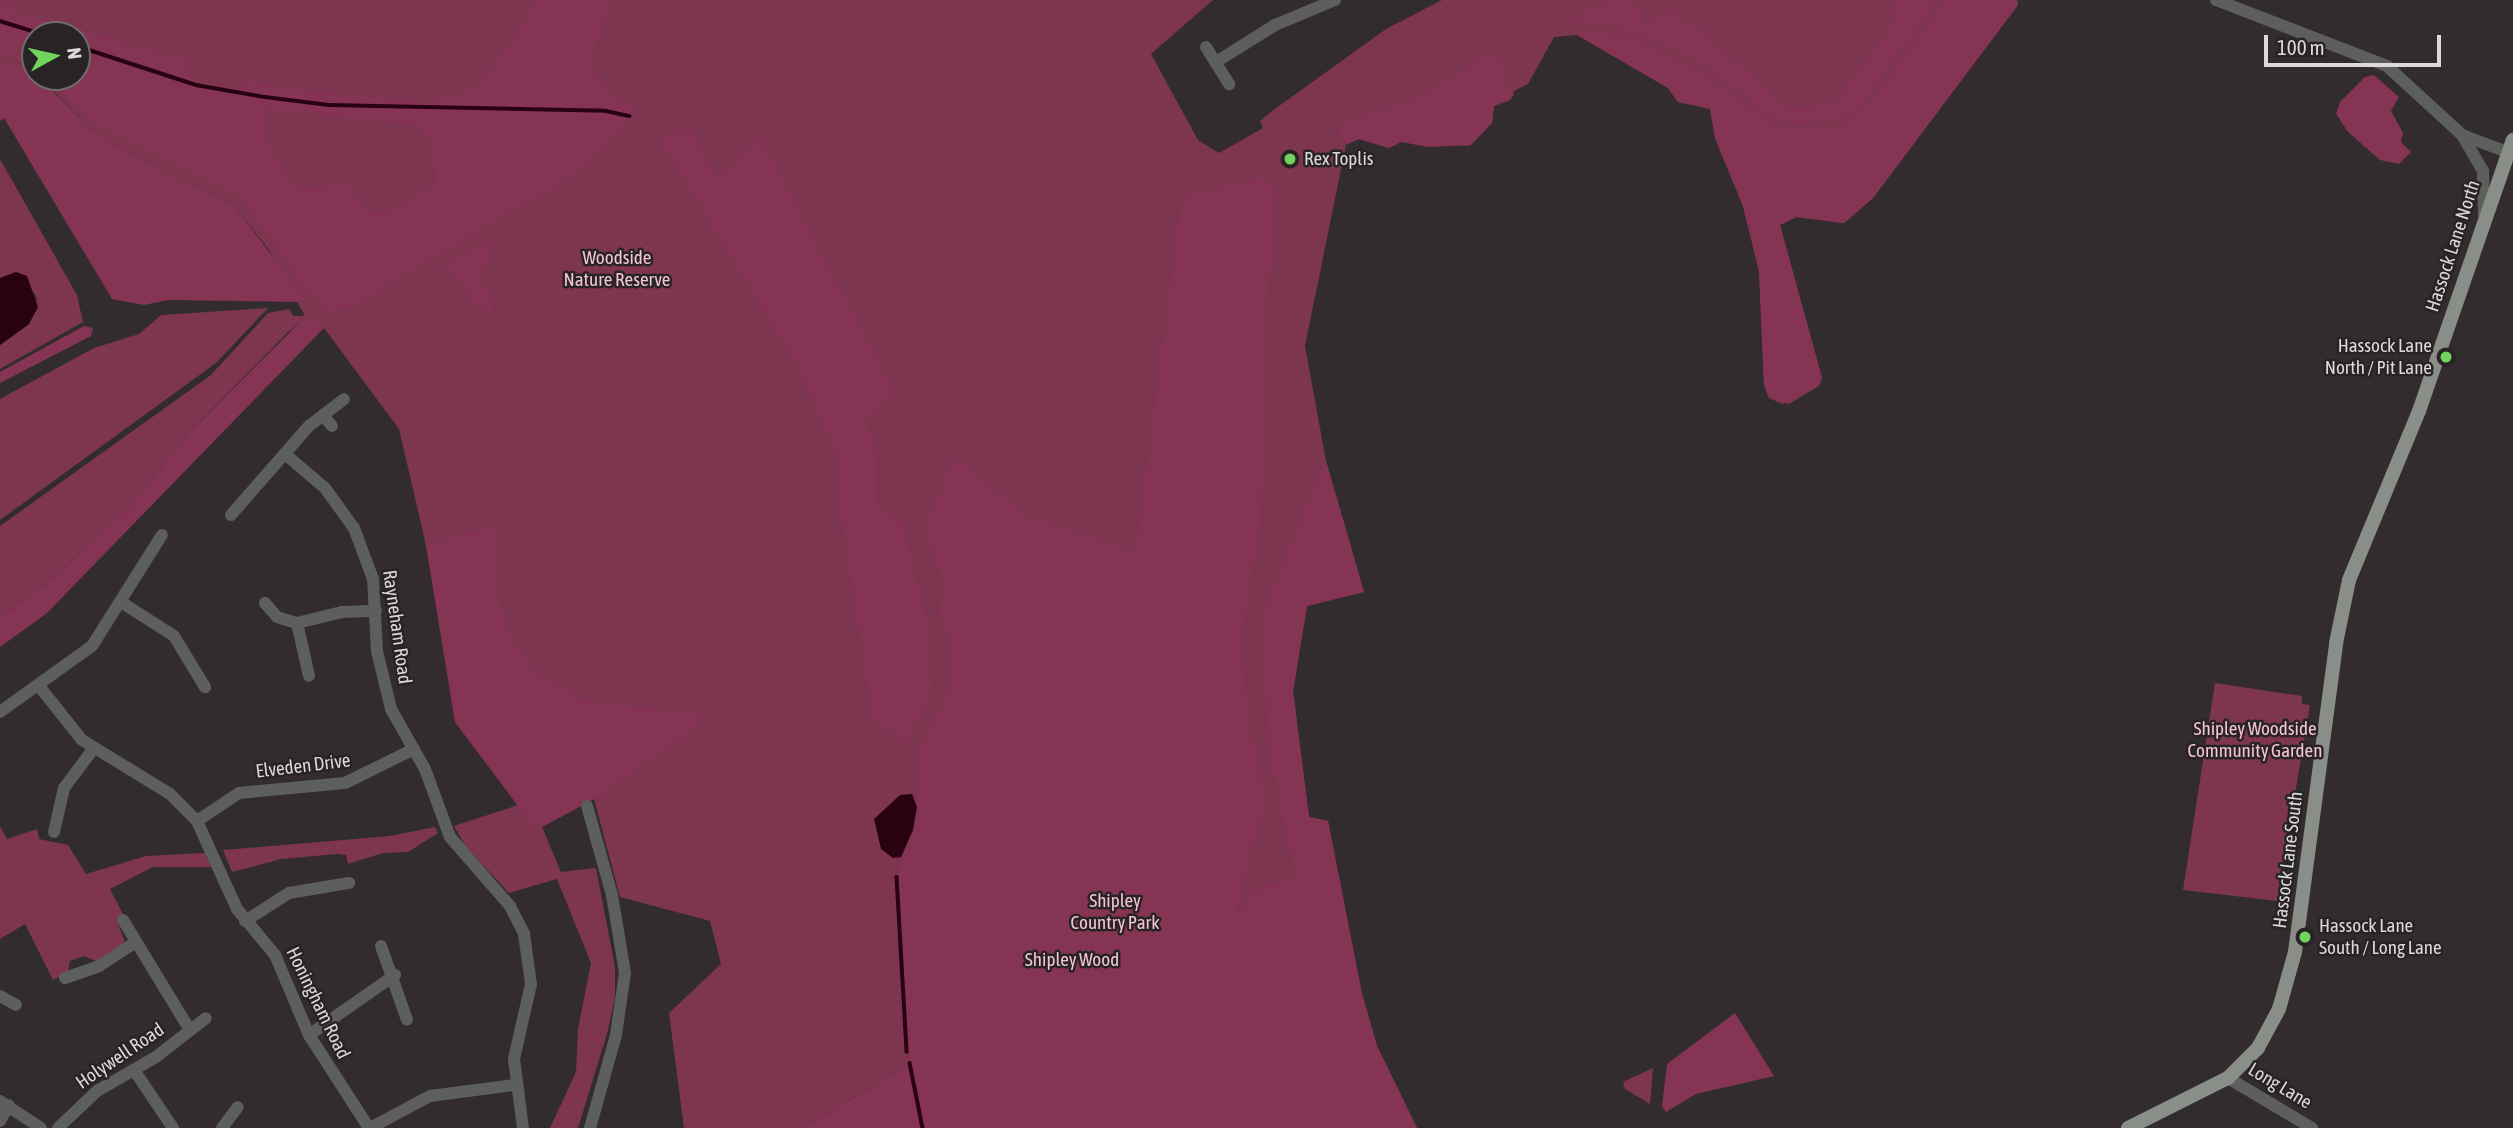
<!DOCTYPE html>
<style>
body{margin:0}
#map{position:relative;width:2513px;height:1128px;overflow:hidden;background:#322c2e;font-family:"Asap Condensed",sans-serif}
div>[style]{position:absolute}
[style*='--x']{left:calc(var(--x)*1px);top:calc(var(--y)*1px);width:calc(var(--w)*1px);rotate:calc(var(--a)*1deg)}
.green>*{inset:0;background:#7e3550}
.forest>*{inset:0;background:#863454}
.water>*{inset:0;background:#290212}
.stream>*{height:3.5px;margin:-1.75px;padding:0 1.75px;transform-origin:1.75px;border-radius:1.75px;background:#290212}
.minor>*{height:12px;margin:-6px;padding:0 6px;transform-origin:6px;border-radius:6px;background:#5d5f5c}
.major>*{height:14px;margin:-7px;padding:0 7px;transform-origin:7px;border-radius:7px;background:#8a8e89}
.dots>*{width:19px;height:19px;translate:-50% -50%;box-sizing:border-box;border:4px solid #282324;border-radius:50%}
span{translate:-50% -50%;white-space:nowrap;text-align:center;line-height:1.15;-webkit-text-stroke:5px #282324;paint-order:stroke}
.poi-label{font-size:19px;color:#ddd9da}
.left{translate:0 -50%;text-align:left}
.right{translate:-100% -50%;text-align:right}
.street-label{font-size:19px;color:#ddd9da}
.park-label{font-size:19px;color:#f5c4d2}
.north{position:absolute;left:21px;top:21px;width:70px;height:70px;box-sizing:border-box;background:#282324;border:2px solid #706c6d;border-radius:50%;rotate:82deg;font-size:19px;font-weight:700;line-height:28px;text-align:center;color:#ddd9da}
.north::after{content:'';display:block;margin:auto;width:24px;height:32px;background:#71d25e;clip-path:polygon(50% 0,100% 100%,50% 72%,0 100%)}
.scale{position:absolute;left:2264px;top:35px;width:177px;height:32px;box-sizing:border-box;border:4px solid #ddd9da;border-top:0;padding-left:9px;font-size:21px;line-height:24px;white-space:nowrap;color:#ddd9da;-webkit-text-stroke:5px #282324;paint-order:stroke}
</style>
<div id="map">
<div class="green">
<div style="clip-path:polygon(0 0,1213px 0,1151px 54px,1198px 140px,1219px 153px,1263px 128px,1260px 121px,1268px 114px,1386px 29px,1442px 0,2017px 0,2018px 5px,1873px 198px,1844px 223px,1796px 217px,1780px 225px,1822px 378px,1819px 386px,1789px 404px,1769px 398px,1764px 385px,1759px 271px,1743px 206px,1715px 138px,1710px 108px,1678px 102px,1668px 88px,1577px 35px,1554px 37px,1528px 84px,1514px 91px,1511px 100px,1494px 106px,1492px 123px,1468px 146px,1401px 142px,1389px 148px,1359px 139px,1346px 145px,1305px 346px,1326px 461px,1364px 592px,1307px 606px,1293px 691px,1309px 817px,1328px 821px,1362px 994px,1377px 1046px,1417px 1128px,912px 1062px,804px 1128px,684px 1128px,669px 1013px,721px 964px,710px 921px,620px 897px,594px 799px,542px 827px,561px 872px,596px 868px,615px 967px,615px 997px,607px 1034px,578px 1128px,550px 1128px,576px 1072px,578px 1029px,591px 963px,557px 879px,509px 893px,466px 847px,454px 826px,518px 805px,455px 722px,435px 584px,399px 429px,324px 328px,306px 317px,287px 333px,186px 436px,132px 505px,46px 584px,0 618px,0 526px,211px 375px,268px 313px,289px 309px,293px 316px,305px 316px,269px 250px,233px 204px,163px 172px,93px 132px,40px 77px,77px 77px,77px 35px,35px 35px,35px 73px,0 61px)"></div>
<div style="clip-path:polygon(0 159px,77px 295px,83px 322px,0 369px,0 345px,29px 324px,37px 298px,25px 280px,0 278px)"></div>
<div style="clip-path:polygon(268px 308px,216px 363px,0 520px,0 399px,94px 348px,139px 334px,161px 315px)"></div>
<div style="clip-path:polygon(2215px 683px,2302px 696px,2302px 704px,2310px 705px,2277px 901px,2183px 890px)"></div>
<div style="clip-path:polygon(0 826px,7px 839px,37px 829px,39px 839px,68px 845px,86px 874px,146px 856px,205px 853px,211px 867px,153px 867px,110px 889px,124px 916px,117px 921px,125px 942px,96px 961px,84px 956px,70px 961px,68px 972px,53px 980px,25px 924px,0 939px)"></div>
<div style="clip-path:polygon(435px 827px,438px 833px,408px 852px,383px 853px,348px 864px,346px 855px,337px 854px,281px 859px,232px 872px,223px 850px,390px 836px)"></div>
<div style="clip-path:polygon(1653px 1068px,1650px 1104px,1625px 1089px,1623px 1082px)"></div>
</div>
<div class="forest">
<div style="clip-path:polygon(evenodd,0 0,18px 13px,183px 59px,202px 88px,230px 94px,253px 81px,285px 89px,428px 103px,475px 88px,518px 35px,535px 0,612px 0,590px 61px,600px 82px,633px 110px,634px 118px,577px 173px,351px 306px,332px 311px,312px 296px,240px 196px,98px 126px,49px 77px,77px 77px,77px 35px,35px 35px,35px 64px,0 54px,0 0,265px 109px,424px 126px,433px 152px,436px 182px,386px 215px,367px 210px,347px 183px,296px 192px,262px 135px,265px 109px)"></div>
<div style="clip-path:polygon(1614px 0,1633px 0,1643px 24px,1673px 10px,1683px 24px,1703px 28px,1711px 41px,1788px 108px,1822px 106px,1840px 98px,1895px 20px,1890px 13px,1901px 0,1935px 0,1865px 100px,1840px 119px,1800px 124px,1777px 120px,1703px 64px,1651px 40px,1621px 28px,1567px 19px)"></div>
<div style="clip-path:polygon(1946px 0,2017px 0,2018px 5px,1873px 198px,1844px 223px,1796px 217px,1780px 225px,1822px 378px,1819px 386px,1783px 404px,1769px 398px,1764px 385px,1759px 271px,1743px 206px,1715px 138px,1710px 109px,1678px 102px,1668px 88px,1577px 35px,1581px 29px,1625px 37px,1697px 70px,1775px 126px,1820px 130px,1842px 124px,1872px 103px)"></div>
<div style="clip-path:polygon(1495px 54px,1504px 64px,1504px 78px,1514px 95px,1494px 106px,1492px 123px,1471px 145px,1428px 147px,1401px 142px,1389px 148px,1359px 139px,1346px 144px,1340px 140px,1339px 129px,1348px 121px,1418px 99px,1437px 83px,1462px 73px,1479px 55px)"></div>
<div style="clip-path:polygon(0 61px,32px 70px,93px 132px,163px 172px,233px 204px,304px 298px,302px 302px,168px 300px,144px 305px,112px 299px,4px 118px,0 121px)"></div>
<div style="clip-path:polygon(2374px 75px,2399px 97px,2391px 111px,2403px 133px,2401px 142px,2411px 152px,2399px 164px,2380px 160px,2348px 132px,2336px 114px,2340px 102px,2365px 77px)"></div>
<div style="clip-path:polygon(692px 128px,717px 181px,759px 135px,895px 394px,866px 420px,877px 459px,876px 504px,902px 523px,926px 619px,933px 692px,905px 743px,873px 718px,837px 488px,837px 452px,795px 362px,661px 140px)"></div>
<div style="clip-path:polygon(1264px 177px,1276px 188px,1265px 329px,1261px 518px,1241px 636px,1246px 704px,1265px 799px,1235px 914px,1241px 915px,1252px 896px,1268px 885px,1296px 878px,1269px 746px,1263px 624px,1268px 599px,1326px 461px,1364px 592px,1307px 606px,1293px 691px,1307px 801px,1309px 817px,1328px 821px,1362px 994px,1377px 1046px,1417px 1128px,804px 1128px,912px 1062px,904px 1014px,899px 869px,917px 825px,918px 750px,952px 684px,954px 644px,939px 617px,942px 580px,926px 526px,954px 457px,1026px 516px,1136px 552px,1182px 197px)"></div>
<div style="clip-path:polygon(493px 238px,482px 280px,494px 302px,491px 314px,470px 298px,455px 273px,437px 271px)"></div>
<div style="clip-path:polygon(305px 317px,323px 320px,324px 328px,47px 613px,0 647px,0 618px,46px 584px,132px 505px,186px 436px)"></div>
<div style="clip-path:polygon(84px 326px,93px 328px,91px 336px,0 383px,0 372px)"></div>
<div style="clip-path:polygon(497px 525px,495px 560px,503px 623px,519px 652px,539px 675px,580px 700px,697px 715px,698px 726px,594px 799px,542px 827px,539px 822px,533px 826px,455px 722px,426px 546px)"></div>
<div style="clip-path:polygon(1735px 1013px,1774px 1076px,1696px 1094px,1666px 1112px,1662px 1106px,1667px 1064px)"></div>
</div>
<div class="water">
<div style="clip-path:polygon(16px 272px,27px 276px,38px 307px,29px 324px,0 345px,0 278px)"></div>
<div style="clip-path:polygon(912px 794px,917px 807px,913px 830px,901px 857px,893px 858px,881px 849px,874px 819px,900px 795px)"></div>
</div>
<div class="stream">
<div style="--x:0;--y:21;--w:47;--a:17.3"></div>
<div style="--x:77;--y:46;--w:125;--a:18.1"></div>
<div style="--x:196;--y:85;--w:70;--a:9.9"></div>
<div style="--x:265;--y:97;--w:64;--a:7.1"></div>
<div style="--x:329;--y:105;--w:277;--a:1.2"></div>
<div style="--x:606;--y:111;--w:24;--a:12"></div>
<div style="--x:897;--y:877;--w:175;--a:86.7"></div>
<div style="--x:910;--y:1063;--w:66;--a:78.7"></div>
</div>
<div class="minor">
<div style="--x:2216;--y:0;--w:183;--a:21.1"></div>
<div style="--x:2387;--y:66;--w:102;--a:42.6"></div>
<div style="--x:2462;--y:135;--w:48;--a:20.7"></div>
<div style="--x:1206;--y:47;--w:44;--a:58.1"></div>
<div style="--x:1216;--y:62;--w:70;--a:-32.1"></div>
<div style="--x:1275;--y:25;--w:65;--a:-22.6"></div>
<div style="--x:2462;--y:135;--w:42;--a:59.7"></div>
<div style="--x:2483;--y:171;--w:44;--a:88.7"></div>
<div style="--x:323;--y:415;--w:14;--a:51"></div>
<div style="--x:285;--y:454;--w:52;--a:40.4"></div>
<div style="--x:325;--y:488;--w:49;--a:54.1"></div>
<div style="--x:354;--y:528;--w:54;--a:69.6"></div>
<div style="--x:373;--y:579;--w:72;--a:86.8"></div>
<div style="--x:377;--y:651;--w:60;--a:76.4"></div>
<div style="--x:391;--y:709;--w:69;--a:60.5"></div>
<div style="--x:425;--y:769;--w:72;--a:69.8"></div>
<div style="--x:450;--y:837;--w:91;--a:49"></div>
<div style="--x:510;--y:906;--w:31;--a:63"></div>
<div style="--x:524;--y:934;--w:50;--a:82"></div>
<div style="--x:531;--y:984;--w:77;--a:102.8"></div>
<div style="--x:514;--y:1059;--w:70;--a:82.6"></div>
<div style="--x:231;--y:515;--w:118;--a:-48.8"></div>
<div style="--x:309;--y:426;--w:44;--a:-37.6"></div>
<div style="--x:121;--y:602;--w:63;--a:32.7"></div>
<div style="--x:174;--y:636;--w:60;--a:58.7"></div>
<div style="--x:265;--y:603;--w:18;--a:49"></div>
<div style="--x:277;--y:617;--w:21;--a:17"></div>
<div style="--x:297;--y:623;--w:46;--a:-13.7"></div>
<div style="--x:342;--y:612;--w:34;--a:-2"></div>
<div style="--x:297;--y:623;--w:54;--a:77.2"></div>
<div style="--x:39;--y:686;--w:69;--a:51.5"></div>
<div style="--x:82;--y:740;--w:103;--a:31.5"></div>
<div style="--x:170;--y:794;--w:38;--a:45"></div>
<div style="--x:197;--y:821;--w:97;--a:65.6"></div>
<div style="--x:237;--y:909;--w:60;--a:50.4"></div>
<div style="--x:275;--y:955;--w:87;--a:67"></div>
<div style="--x:309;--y:1035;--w:111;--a:57.2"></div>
<div style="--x:0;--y:712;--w:113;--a:-35.7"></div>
<div style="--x:92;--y:646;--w:131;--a:-57.8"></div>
<div style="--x:587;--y:806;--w:92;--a:74.3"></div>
<div style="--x:612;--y:895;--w:79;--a:80.5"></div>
<div style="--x:625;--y:973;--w:63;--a:98.3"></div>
<div style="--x:616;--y:1035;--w:97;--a:105.6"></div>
<div style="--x:197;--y:821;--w:50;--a:-33.7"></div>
<div style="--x:239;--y:793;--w:106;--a:-5.4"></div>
<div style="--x:345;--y:783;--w:77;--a:-26.2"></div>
<div style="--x:54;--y:832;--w:45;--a:-77.2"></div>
<div style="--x:64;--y:788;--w:50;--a:-53.1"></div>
<div style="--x:123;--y:920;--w:129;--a:58.7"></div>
<div style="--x:245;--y:921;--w:52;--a:-32.5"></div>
<div style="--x:289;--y:893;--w:61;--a:-9.5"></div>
<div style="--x:381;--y:946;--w:78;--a:70.6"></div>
<div style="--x:65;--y:978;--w:36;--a:-19"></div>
<div style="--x:99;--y:966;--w:44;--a:-33"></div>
<div style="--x:0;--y:996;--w:18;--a:29"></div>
<div style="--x:309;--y:1035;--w:105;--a:-34.9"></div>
<div style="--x:134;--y:1070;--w:70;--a:56.1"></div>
<div style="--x:2228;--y:1078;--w:98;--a:30.8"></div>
<div style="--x:0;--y:1101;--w:49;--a:33.4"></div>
<div style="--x:0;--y:1121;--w:18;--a:-61"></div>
<div style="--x:58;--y:1128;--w:54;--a:-43.5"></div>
<div style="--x:97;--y:1091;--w:68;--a:-30"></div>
<div style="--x:156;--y:1057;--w:63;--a:-38"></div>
<div style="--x:222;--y:1128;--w:26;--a:-53"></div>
<div style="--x:370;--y:1128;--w:68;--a:-28.1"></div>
<div style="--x:430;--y:1096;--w:85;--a:-7.5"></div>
</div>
<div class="major">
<div style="--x:2128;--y:1128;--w:112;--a:-26.6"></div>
<div style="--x:2228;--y:1078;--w:42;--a:-45"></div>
<div style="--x:2258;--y:1048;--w:44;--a:-61.7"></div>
<div style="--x:2279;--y:1009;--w:59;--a:-74.3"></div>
<div style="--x:2295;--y:952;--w:312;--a:-82.4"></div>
<div style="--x:2336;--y:643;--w:64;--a:-78.3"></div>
<div style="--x:2349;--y:580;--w:183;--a:-67.5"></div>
<div style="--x:2419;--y:411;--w:287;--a:-70.9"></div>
</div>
<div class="dots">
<div style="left:1290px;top:159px;background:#71d25e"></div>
<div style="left:2446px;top:357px;background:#71d25e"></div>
<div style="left:2305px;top:937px;background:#71d25e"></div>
</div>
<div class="poi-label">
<span class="left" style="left:1304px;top:159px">Rex Toplis</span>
<span class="right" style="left:2432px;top:357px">Hassock Lane<br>North / Pit Lane</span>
<span class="left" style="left:2319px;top:937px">Hassock Lane<br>South / Long Lane</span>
</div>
<div class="street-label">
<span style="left:2453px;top:246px;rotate:-72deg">Hassock Lane North</span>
<span style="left:397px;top:627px;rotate:82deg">Rayneham Road</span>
<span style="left:303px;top:766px;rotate:-7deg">Elveden Drive</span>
<span style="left:2288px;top:860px;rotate:-83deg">Hassock Lane South</span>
<span style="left:318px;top:1003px;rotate:64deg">Honingham Road</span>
<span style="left:120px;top:1056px;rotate:-34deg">Holywell Road</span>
<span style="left:2280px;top:1086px;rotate:31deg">Long Lane</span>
</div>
<div class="park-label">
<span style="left:617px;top:269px">Woodside<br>Nature Reserve</span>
<span style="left:2255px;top:740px">Shipley Woodside<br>Community Garden</span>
<span style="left:1115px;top:912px">Shipley<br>Country Park</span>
<span style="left:1072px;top:960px">Shipley Wood</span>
</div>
<div class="north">N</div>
<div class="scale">100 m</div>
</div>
